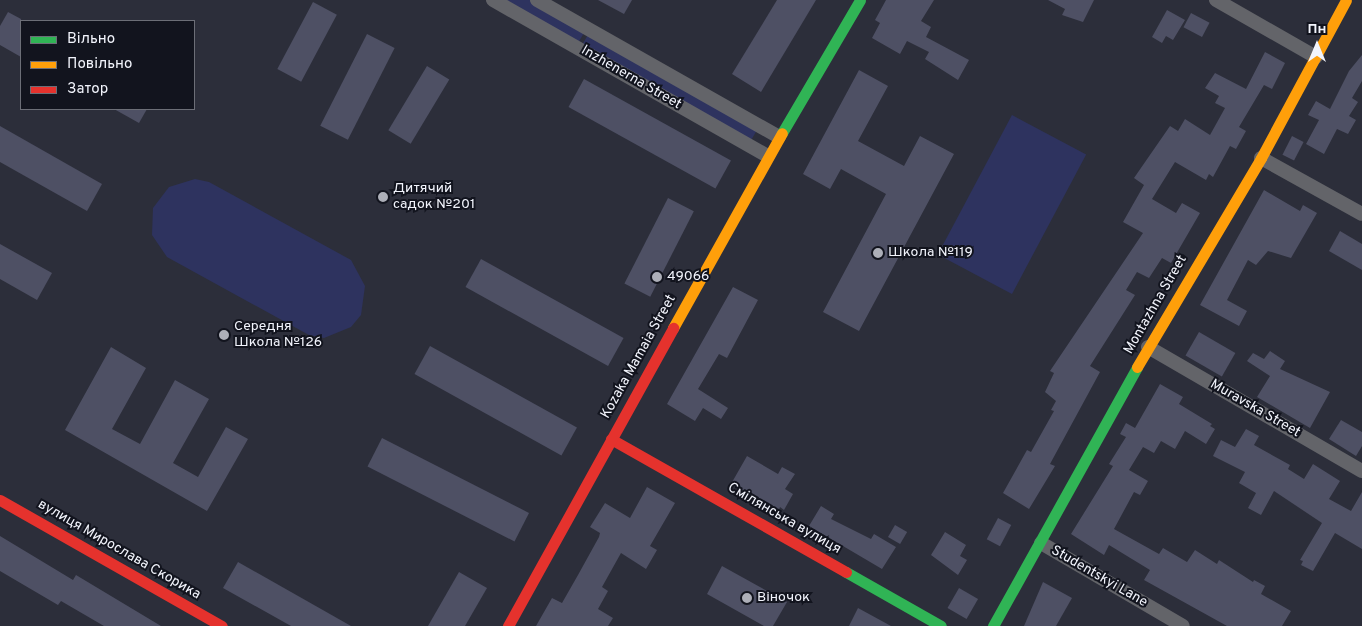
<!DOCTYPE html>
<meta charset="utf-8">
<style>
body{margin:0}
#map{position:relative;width:1362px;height:626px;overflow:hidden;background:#2c2e3a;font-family:Overpass,sans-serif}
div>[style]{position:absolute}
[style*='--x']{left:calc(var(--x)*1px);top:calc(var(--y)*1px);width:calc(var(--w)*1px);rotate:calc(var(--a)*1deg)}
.green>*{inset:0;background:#2e335f;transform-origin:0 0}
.building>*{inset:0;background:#4e5064;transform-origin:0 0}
.street>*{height:14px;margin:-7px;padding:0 7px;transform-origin:7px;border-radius:7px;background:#636469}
.fast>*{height:11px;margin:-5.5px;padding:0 5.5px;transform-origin:5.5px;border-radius:5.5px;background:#30b455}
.slow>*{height:11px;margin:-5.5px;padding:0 5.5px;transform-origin:5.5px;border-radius:5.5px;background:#ff9f0a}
.jam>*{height:11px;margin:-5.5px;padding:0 5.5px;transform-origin:5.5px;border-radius:5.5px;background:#e5322d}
.dots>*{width:14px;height:14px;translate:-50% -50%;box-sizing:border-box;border:2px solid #12141e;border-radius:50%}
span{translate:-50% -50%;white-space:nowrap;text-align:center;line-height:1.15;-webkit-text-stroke:4px #12141e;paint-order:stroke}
.street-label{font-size:14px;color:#f2f4fc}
.poi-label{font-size:14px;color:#f2f4fc}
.left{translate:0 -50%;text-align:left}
.legend{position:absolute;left:20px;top:20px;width:175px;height:90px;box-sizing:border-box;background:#12141e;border:1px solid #6c6e77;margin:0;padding:6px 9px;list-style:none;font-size:15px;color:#f2f4fc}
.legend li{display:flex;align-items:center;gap:10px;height:25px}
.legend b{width:25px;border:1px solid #6c6e77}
.north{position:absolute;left:1292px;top:20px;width:50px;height:50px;-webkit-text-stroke:4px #12141e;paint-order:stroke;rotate:0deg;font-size:14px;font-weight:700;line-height:20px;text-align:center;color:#f2f4fc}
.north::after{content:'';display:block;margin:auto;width:18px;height:22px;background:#f2f4fc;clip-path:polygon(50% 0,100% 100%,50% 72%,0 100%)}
</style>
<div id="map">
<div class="green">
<div style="clip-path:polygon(498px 0,530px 0,585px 31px,577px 45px)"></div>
<div style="left:589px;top:33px;width:194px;height:16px;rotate:30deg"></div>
<div style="left:1012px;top:115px;width:84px;height:158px;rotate:28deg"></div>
<div style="clip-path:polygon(195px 179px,209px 182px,351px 260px,365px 286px,361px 315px,351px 327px,324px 338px,309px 335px,167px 257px,152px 235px,153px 208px,169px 187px)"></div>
</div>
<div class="building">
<div style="clip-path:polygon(598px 0,632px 0,624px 14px)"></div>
<div style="clip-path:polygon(777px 0,816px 0,761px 92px,732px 74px)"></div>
<div style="clip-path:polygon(886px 0,934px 0,921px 21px,931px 27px,926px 37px,969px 60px,958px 80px,925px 59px,929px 52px,907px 41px,900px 54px,872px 38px,880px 23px,875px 20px)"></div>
<div style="clip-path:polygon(1048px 0,1094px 0,1083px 22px,1062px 15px,1065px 9px)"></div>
<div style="left:313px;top:2px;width:27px;height:76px;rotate:28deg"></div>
<div style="clip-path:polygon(1167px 10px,1185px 20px,1173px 40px,1166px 36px,1162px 43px,1152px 37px)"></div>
<div style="clip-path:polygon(8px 12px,21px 19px,21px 57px,0 45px,0 26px)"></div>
<div style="left:1191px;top:13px;width:21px;height:16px;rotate:28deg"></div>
<div style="left:367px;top:34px;width:31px;height:103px;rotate:27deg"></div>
<div style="clip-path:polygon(1265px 52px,1285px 63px,1272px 89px,1264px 85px,1239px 127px,1246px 131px,1236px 149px,1230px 146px,1213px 177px,1209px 174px,1206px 180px,1175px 162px,1152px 199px,1176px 213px,1182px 203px,1200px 213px,1171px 263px,1162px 258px,1149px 278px,1137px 272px,1126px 290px,1135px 295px,1090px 366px,1100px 372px,1050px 464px,1055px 466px,1029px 509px,1003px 493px,1027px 450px,1031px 452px,1054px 411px,1051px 410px,1056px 401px,1045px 392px,1054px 373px,1050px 371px,1143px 233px,1123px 222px,1144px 185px,1134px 178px,1170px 126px,1178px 131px,1185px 119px,1210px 135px,1225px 108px,1215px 103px,1219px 96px,1205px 88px,1215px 73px,1246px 89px)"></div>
<div style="clip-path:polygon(1362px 55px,1362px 81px,1352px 98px,1358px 102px,1349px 116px,1356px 120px,1348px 134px,1337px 129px,1324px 154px,1306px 144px,1319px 120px,1308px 115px,1316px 101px,1330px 109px,1349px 71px)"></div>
<div style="left:427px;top:66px;width:26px;height:75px;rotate:31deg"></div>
<div style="clip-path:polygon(859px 70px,888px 86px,858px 141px,904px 166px,920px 136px,954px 154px,859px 331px,823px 312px,886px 194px,841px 169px,830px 189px,803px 174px)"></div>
<div style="left:584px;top:79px;width:168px;height:32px;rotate:29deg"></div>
<div style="clip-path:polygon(114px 109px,147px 109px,139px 123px)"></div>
<div style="clip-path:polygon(0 126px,102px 184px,87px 211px,0 162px)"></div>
<div style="left:1292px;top:136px;width:13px;height:21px;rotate:27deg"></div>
<div style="clip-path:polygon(1264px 190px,1300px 211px,1303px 205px,1317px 213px,1291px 258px,1268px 251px,1256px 265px,1248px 260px,1227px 300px,1247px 311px,1239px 326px,1200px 305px)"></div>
<div style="left:668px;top:198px;width:29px;height:96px;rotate:27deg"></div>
<div style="clip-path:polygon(1340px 231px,1362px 244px,1362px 270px,1329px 251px)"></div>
<div style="clip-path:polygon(0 244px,52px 273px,37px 300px,0 279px)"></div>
<div style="left:481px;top:259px;width:163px;height:32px;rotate:29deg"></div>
<div style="clip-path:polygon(733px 287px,758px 300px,727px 358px,719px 354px,698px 389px,728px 408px,721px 419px,703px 408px,695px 421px,667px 404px)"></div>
<div style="left:1199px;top:332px;width:42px;height:27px;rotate:30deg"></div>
<div style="left:430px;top:346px;width:168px;height:32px;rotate:29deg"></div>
<div style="clip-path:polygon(111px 347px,146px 368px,112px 429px,140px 444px,175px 380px,209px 399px,173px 463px,198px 477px,226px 427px,248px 439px,207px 511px,65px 430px)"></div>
<div style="clip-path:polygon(1270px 351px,1285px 361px,1280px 369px,1330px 392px,1310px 428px,1257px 397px,1270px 376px,1247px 361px,1253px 353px,1264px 359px)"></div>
<div style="clip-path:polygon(1160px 384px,1183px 397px,1179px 404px,1212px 424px,1210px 426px,1215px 429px,1206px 444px,1185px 431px,1175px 449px,1161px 441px,1154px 453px,1143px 447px,1129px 470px,1148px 481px,1140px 495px,1134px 492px,1114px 529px,1159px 554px,1163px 548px,1187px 562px,1195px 550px,1217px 564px,1219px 560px,1253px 582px,1254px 580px,1265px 586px,1261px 594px,1291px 611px,1282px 626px,1227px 626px,1144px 580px,1150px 570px,1109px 545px,1104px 555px,1071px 534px,1113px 466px,1109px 464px,1126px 437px,1120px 434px,1126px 423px,1135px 428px)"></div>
<div style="clip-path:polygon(1341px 420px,1362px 432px,1362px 446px,1356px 456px,1329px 439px)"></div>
<div style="clip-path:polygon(1246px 429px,1259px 436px,1254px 445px,1290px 465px,1288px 469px,1304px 479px,1313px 464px,1340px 481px,1329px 499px,1351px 511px,1362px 492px,1362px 549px,1335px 533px,1313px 571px,1301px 565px,1303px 561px,1300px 560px,1322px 523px,1274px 491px,1261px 515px,1248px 508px,1256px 493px,1239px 483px,1245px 472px,1213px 456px,1221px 440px,1235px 447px)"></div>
<div style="left:382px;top:438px;width:165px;height:32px;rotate:27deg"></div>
<div style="clip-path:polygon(747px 456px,778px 474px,782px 467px,795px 474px,785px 489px,793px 494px,784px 510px,780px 507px,778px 512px,731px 484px)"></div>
<div style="clip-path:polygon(647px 487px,675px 503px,650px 546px,657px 550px,646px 569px,621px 553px,602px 587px,608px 591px,598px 609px,613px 618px,608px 626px,536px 626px,552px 598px,562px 603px,578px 575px,599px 537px,600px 533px,590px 527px,605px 503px,630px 518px)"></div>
<div style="clip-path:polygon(821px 506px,834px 514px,831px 519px,871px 539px,874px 534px,896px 547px,882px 569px,809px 526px)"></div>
<div style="left:998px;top:518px;width:15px;height:24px;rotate:28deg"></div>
<div style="left:895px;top:525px;width:14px;height:14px;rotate:30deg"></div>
<div style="clip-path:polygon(945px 532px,966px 545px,960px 556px,967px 560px,958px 575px,931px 555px)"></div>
<div style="clip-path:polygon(0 536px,73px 580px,76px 575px,161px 626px,104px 626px,61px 601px,58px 605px,0 571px)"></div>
<div style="clip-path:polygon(238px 562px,351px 626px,291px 626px,223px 588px)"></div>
<div style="clip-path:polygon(722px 566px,787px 602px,773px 626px,764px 626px,707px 594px)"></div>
<div style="clip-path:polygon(459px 572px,487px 588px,465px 626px,428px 626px)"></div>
<div style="clip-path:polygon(1043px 582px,1072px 598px,1056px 626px,1024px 626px)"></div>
<div style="left:959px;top:588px;width:22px;height:23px;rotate:30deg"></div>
<div style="clip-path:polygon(858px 608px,891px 626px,849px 626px)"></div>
</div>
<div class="street">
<div style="--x:493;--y:0;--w:316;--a:29.6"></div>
<div style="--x:537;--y:0;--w:278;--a:29.5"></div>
<div style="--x:1216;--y:0;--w:115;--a:29.7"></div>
<div style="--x:1261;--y:158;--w:115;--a:29"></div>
<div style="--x:1148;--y:347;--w:247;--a:30.1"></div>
<div style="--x:1041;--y:543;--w:164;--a:30.3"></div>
</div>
<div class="fast">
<div style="--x:782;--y:133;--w:154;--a:-59.6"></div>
<div style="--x:846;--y:572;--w:109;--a:29.6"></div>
<div style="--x:993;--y:626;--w:296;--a:-60.9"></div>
</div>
<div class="slow">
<div style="--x:673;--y:328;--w:223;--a:-60.8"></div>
<div style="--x:1137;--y:367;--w:243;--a:-59.3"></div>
<div style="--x:1261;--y:158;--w:179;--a:-61.7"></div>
</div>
<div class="jam">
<div style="--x:611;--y:439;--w:270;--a:29.5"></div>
<div style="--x:0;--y:500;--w:255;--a:29.6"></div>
<div style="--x:508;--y:626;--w:341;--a:-61"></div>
</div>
<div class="dots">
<div style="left:383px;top:197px;background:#adafb8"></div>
<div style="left:878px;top:253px;background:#adafb8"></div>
<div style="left:657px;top:277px;background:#adafb8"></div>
<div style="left:224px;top:335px;background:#adafb8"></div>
<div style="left:747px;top:598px;background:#adafb8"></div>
</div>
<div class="street-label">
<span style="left:631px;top:78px;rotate:30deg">Inzhenerna Street</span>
<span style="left:1156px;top:305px;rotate:-60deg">Montazhna Street</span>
<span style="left:639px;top:357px;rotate:-61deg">Kozaka Mamaia Street</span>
<span style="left:1255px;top:409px;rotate:30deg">Muravska Street</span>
<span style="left:784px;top:519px;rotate:30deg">Смілянська вулиця</span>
<span style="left:119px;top:550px;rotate:30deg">вулиця Мирослава Скорика</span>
<span style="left:1099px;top:577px;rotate:30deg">Studentskyi Lane</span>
</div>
<div class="poi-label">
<span class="left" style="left:393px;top:197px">Дитячий<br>садок №201</span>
<span class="left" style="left:888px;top:253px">Школа №119</span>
<span class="left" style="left:667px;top:277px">49066</span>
<span class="left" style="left:234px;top:335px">Середня<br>Школа №126</span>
<span class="left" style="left:757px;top:598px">Віночок</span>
</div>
<ul class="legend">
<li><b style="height:6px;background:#30b455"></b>Вільно</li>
<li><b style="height:6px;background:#ff9f0a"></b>Повільно</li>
<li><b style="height:6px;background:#e5322d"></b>Затор</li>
</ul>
<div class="north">Пн</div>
</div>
